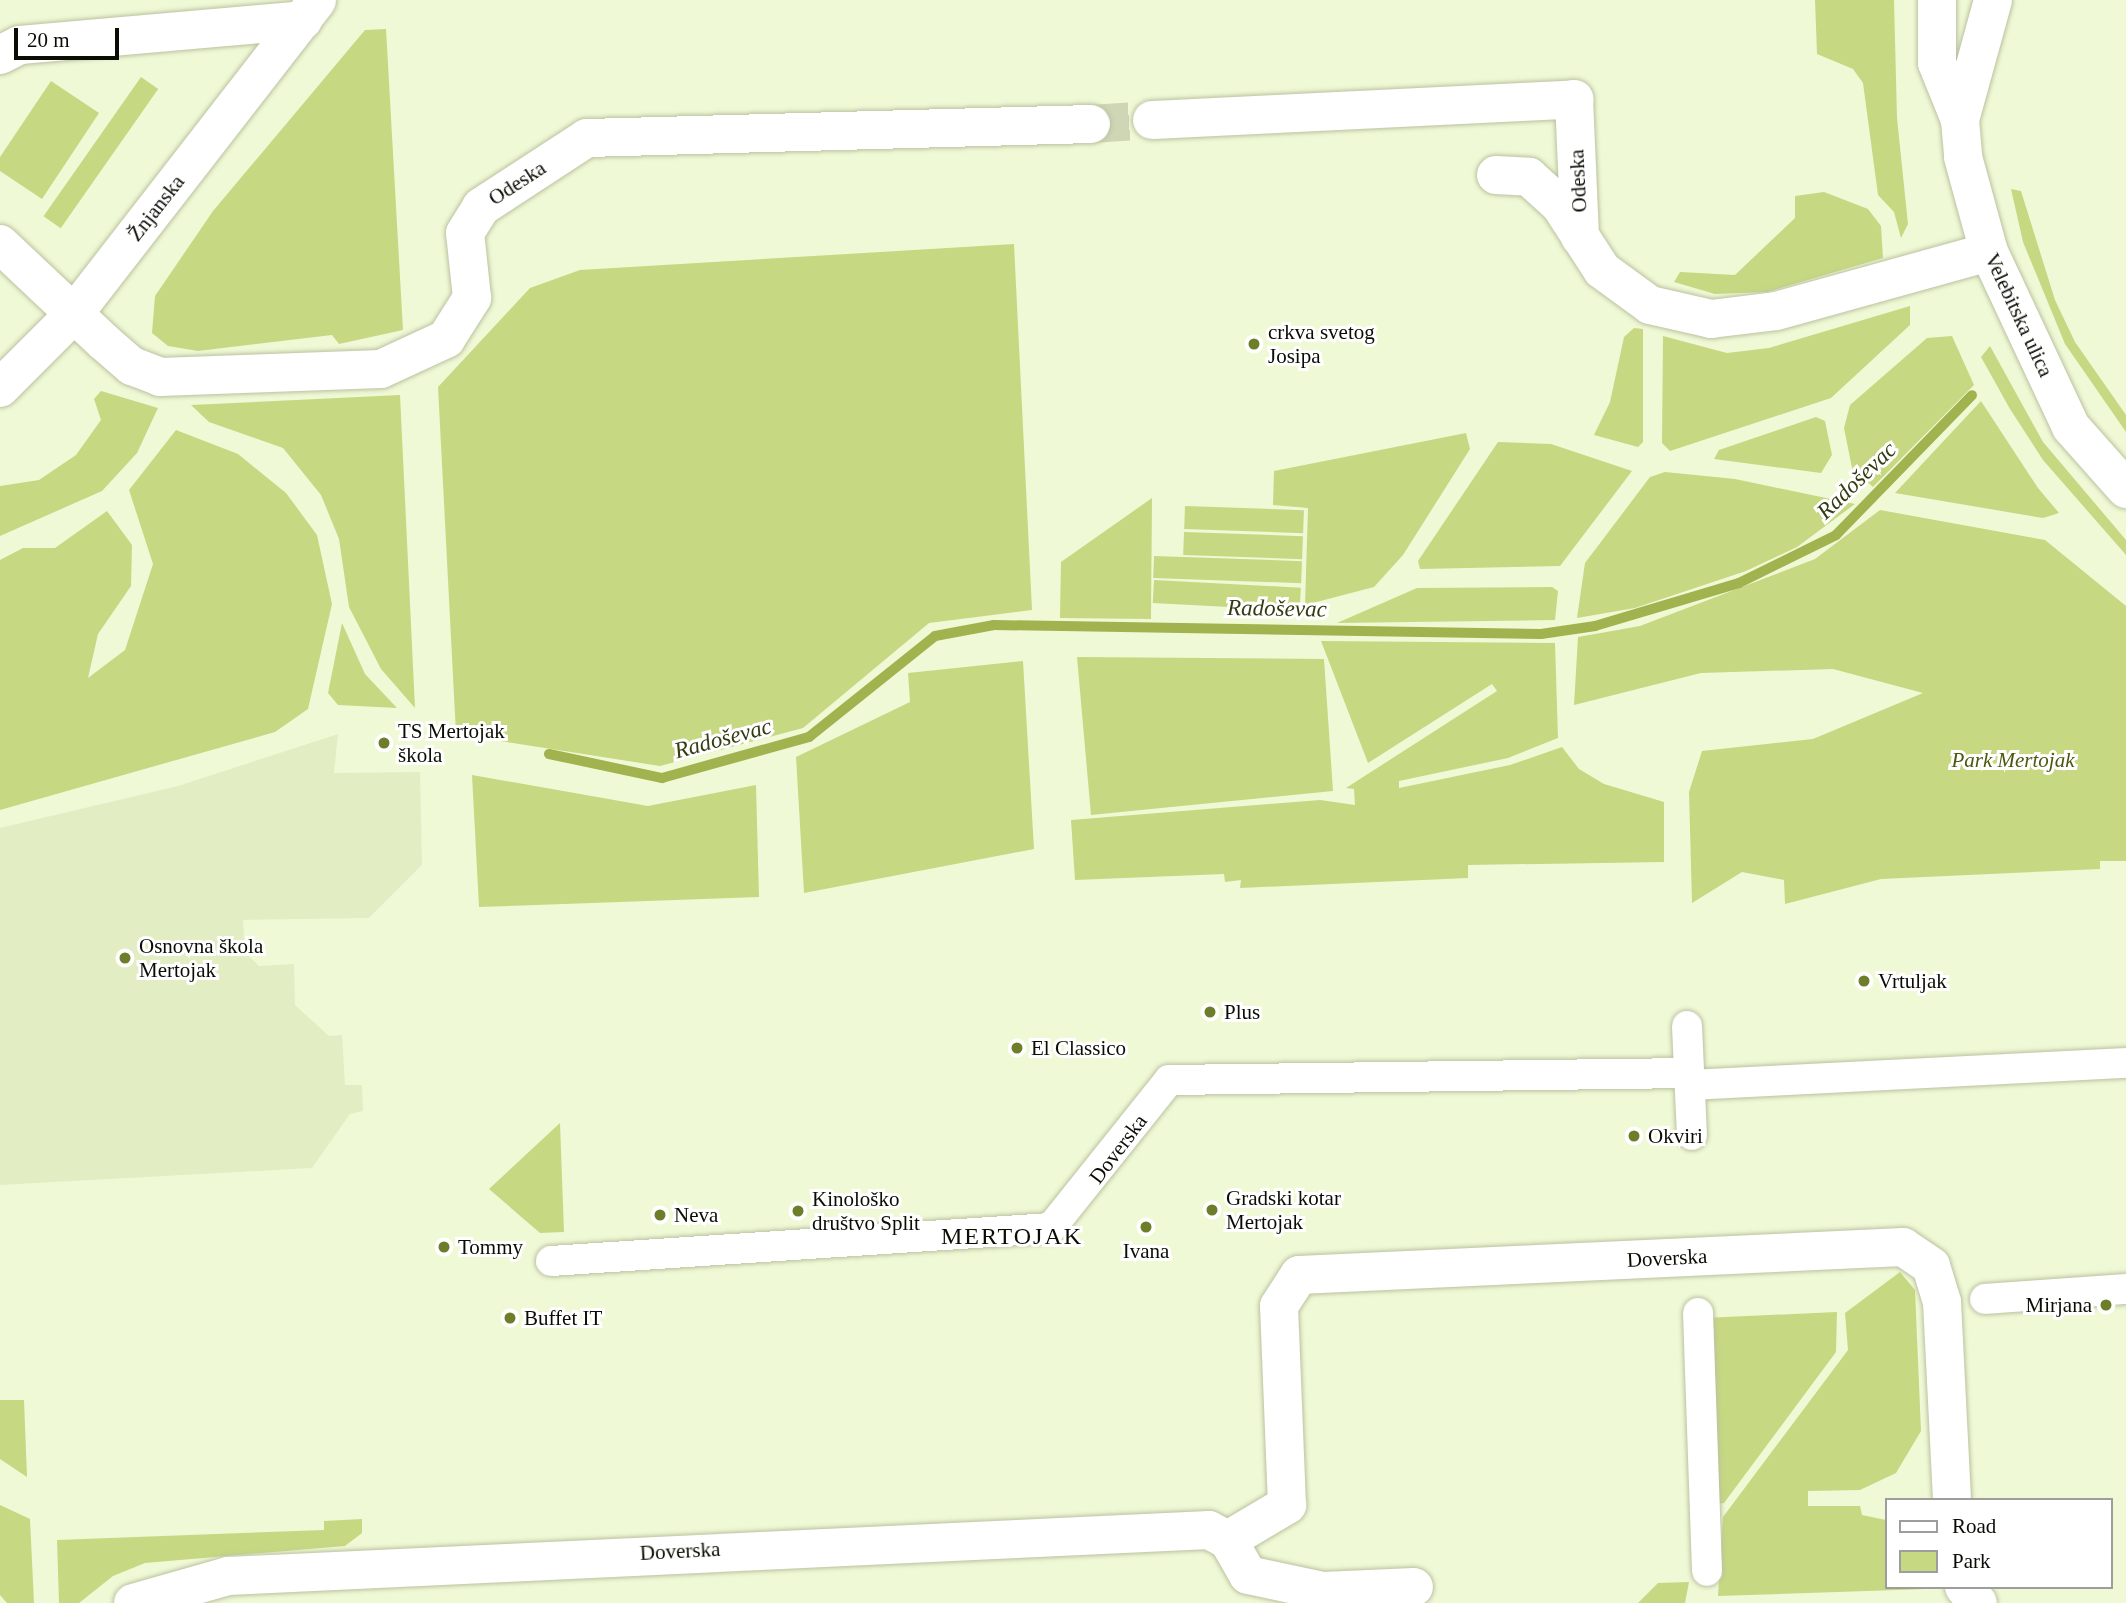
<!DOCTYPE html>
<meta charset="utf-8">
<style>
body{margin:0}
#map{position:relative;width:2126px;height:1603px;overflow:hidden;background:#f0f9d6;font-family:"Times New Roman",serif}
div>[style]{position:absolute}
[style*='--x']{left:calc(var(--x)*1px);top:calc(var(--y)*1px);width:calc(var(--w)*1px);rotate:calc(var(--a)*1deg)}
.built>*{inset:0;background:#e3edc3}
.green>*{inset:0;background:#c6d882;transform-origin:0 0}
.stream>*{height:10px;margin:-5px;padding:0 5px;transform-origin:5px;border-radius:5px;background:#a0b34e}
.minor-tunnel>*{height:38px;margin-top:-19px;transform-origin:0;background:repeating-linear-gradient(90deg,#ced6b6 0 38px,transparent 0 57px)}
.roads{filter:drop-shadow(0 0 2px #bac2a0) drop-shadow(0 0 2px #bac2a0)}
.pedestrian>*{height:30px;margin:-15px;padding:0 15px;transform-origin:15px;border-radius:15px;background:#fff}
.minor>*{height:38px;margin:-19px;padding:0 19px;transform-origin:19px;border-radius:19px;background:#fff}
.tertiary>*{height:38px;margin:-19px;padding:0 19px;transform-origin:19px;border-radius:19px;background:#fff}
.dots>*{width:19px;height:19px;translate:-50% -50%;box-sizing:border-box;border:4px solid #fff;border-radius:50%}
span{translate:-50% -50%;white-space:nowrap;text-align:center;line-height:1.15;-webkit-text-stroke:6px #fff;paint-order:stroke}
.street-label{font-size:21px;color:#0b0d04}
.poi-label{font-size:21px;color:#0b0d04}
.left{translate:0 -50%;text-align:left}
.right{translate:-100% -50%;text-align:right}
.park-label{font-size:21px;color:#4d580e;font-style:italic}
.water-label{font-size:23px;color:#353c12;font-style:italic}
.quarter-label{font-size:24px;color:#0b0d04;letter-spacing:2px}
.legend{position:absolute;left:1885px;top:1498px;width:228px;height:91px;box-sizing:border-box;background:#fff;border:2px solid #9d9e9b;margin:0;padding:9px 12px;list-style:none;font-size:21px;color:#0b0d04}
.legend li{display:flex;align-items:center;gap:14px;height:35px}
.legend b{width:35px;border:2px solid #9d9e9b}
.scale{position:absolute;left:14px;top:28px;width:105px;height:32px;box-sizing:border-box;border:4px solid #0b0d04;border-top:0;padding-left:9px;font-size:21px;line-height:24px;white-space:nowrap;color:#0b0d04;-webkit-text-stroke:5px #fff;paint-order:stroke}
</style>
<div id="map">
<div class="built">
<div style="clip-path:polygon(338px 734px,334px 773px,420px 772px,422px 865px,369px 918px,243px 920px,245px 952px,259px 966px,294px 964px,295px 1005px,329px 1036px,342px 1035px,345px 1085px,362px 1085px,363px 1111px,350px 1114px,312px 1168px,0 1185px,0 828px,178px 786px)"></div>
</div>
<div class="green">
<div style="clip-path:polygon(1815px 0,1894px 0,1897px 118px,1908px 224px,1901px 238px,1894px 212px,1878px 195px,1863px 83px,1853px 69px,1817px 54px)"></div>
<div style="clip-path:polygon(386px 29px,403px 330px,339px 344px,332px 335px,198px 351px,168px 346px,152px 333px,155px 296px,213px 211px,365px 30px)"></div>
<div style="left:141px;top:77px;width:21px;height:170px;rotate:35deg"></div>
<div style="clip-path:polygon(51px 81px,99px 113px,42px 199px,0 171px,0 157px)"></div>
<div style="clip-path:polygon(2011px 189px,2021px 191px,2055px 300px,2075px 342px,2126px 415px,2126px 432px,2065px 344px,2023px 242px)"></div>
<div style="clip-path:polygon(1824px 192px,1868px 209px,1881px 226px,1883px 258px,1767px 292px,1715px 294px,1674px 282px,1680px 272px,1735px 275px,1795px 218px,1795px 196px)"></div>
<div style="clip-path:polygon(1014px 244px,1032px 610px,929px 623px,803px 728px,660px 766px,456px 734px,438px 387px,530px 288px,580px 270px)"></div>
<div style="clip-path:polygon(1910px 306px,1910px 325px,1831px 398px,1670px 451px,1662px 443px,1663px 336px,1727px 353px,1769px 348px)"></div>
<div style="clip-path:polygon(1634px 328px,1643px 329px,1643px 442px,1638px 447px,1594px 435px,1610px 402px,1624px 337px)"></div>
<div style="clip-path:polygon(1952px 336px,1974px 385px,1873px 487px,1852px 468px,1844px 428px,1850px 405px,1927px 338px)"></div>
<div style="clip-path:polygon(1990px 346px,2043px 442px,2126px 540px,2126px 555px,2043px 460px,2010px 409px,1981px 357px)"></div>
<div style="clip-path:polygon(101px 391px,158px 408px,137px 453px,102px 491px,0 536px,0 486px,39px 480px,76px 455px,101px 420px,94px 399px)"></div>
<div style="clip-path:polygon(400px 395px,415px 708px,381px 669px,349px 607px,339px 539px,321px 495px,283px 448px,209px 422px,191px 405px)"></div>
<div style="clip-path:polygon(1981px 401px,2038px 488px,2059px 513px,2043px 518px,1895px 493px)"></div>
<div style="clip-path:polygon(1816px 417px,1825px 421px,1832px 455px,1821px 473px,1714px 459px,1719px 450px)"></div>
<div style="clip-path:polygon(176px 430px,238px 454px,286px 493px,317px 535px,332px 604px,308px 709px,275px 732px,0 810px,0 560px,23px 548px,55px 548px,107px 511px,132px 545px,131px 586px,98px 634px,88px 678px,125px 650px,153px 564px,129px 490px)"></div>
<div style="clip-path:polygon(1466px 433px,1470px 449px,1403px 555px,1374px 587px,1305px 605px,1308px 508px,1273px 505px,1274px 471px)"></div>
<div style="clip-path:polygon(1498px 442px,1551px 444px,1632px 471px,1560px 566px,1420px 569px,1418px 561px)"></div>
<div style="clip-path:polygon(1665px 472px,1735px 479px,1855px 504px,1797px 547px,1746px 571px,1635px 608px,1577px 618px,1585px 563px,1650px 477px)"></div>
<div style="clip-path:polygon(1152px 498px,1151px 619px,1060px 618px,1061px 562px)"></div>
<div style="left:1185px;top:506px;width:119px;height:23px;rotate:2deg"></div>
<div style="clip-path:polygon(1880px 510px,2045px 540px,2126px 606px,2126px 861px,2100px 861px,2100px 869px,1881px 879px,1785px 904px,1784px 880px,1742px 872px,1692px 903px,1689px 792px,1702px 751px,1813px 739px,1923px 693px,1833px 669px,1701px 673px,1574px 705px,1578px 637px,1640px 626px,1815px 559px)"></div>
<div style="left:1184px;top:532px;width:119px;height:23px;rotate:2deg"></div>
<div style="left:1154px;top:556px;width:148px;height:22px;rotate:2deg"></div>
<div style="left:1154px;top:580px;width:147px;height:23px;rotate:3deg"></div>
<div style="clip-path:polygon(1552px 587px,1558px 591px,1555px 620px,1337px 623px,1417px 588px)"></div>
<div style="clip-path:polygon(342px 623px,365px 674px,397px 708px,338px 705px,328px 693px)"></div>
<div style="clip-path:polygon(1321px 641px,1555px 643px,1558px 738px,1508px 758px,1399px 781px,1399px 788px,1510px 765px,1562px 747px,1579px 769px,1604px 784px,1664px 802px,1664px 862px,1468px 865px,1468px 878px,1240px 888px,1241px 880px,1225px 882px,1224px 874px,1075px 880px,1071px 820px,1320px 800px,1355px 805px,1354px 789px,1346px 788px,1497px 691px,1492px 684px,1368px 763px)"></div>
<div style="clip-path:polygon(1077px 657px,1324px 659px,1333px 791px,1091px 815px)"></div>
<div style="clip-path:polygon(1023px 661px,1034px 849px,804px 893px,796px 757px,910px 702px,908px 673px)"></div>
<div style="clip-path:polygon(472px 775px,648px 806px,756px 785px,759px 897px,479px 907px)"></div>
<div style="clip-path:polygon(560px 1123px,564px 1232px,540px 1233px,489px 1189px)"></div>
<div style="clip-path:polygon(1900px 1272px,1915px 1290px,1921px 1431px,1896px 1473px,1860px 1490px,1808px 1491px,1808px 1506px,1860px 1506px,1862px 1515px,1886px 1520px,1886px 1587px,1927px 1589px,1718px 1596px,1723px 1517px,1848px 1350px,1845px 1313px)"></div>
<div style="clip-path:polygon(1837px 1312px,1836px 1352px,1724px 1503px,1711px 1505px,1703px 1318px)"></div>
<div style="clip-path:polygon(0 1400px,24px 1400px,27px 1477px,0 1459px)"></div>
<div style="clip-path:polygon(0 1505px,30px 1519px,34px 1603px,7px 1603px,0 1595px)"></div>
<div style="clip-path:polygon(362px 1519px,362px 1533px,345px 1546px,145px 1563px,113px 1576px,79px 1603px,59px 1603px,57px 1540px,324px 1530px,324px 1521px)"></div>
<div style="clip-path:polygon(1689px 1582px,1685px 1603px,1638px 1603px,1658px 1583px)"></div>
</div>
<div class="stream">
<div style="--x:549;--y:754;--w:116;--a:12"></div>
<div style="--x:662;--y:778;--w:153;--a:-15.6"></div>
<div style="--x:809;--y:737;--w:161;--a:-38.7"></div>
<div style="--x:935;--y:636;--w:60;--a:-10.6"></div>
<div style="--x:994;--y:625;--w:547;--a:0.94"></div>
<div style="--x:1541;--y:634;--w:55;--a:-8.4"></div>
<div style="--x:1595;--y:626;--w:150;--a:-16.6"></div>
<div style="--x:1739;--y:583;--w:108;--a:-26.3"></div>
<div style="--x:1836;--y:535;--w:195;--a:-45.8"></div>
</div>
<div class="minor-tunnel">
<div style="--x:1091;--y:124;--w:61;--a:-3.8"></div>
</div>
<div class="roads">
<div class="pedestrian">
<div style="--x:1687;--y:1026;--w:109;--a:87.4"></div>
<div style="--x:1690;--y:1085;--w:437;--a:-2.9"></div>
<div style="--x:551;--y:1261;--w:501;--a:-3.78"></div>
<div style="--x:1051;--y:1228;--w:189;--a:-51.4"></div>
<div style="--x:1169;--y:1080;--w:520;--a:-0.77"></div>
<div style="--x:1985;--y:1299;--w:141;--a:-4.1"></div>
<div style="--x:1698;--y:1313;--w:258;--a:88"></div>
</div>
<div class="minor">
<div style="--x:0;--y:55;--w:22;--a:-27"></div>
<div style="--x:20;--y:45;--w:284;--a:-5"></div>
<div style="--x:1152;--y:120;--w:423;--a:-2.8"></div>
<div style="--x:1574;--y:99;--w:138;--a:87.5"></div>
<div style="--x:1496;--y:175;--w:33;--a:3"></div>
<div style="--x:1529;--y:177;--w:42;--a:42.1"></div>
<div style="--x:1560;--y:205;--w:77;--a:57.1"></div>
<div style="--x:1602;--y:270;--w:59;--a:36.1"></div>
<div style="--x:1650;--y:305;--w:63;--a:12.9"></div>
<div style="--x:1711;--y:319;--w:65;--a:-7"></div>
<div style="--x:1776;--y:311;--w:221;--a:-15.5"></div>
<div style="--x:0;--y:244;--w:143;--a:43.3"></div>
<div style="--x:104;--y:342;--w:37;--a:41"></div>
<div style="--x:132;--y:366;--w:30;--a:21"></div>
<div style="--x:160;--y:377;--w:221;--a:-2.1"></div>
<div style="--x:381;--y:369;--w:72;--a:-24.8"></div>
<div style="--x:446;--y:339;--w:49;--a:-57.6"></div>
<div style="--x:472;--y:298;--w:65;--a:-96.1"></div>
<div style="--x:465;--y:233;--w:31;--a:-58"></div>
<div style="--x:481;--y:207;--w:126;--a:-33.1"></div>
<div style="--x:587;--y:138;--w:504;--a:-1.59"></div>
<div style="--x:0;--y:388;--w:103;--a:-45"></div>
<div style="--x:73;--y:315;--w:398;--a:-52.2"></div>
<div style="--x:1228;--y:1540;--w:69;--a:-30.7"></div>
<div style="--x:1287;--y:1505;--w:199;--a:-92.3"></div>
<div style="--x:1279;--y:1306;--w:37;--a:-57"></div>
<div style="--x:1299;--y:1275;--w:605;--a:-2.65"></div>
<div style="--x:1903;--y:1247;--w:34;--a:34"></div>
<div style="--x:1931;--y:1266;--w:38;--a:73"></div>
<div style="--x:1942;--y:1302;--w:198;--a:87.1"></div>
<div style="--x:1964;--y:1587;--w:21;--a:49"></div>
<div style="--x:133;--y:1603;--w:99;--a:-15.9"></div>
<div style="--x:228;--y:1576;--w:982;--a:-2.68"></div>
<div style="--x:1209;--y:1530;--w:21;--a:28"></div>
<div style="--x:1228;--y:1540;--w:40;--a:60.3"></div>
<div style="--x:1248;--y:1575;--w:77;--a:12"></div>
<div style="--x:1323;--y:1591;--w:91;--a:-2.5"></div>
</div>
<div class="tertiary">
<div style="--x:1937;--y:0;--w:63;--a:90"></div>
<div style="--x:1937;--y:63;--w:61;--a:68"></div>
<div style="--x:1960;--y:120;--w:37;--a:85"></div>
<div style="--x:1963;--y:157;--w:98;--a:74.7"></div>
<div style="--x:1989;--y:252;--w:193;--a:64.9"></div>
<div style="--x:2071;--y:427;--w:83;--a:48.4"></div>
<div style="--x:1960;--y:120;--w:124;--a:-74.6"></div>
</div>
</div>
<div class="dots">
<div style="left:1254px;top:344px;background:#6e7d2a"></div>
<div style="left:384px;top:743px;background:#6e7d2a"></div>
<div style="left:125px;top:958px;background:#6e7d2a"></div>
<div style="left:1864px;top:981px;background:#6e7d2a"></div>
<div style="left:1210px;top:1012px;background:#6e7d2a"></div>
<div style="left:1017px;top:1048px;background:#6e7d2a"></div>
<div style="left:1634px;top:1136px;background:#6e7d2a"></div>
<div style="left:1212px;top:1210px;background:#6e7d2a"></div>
<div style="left:798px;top:1211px;background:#6e7d2a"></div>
<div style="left:660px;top:1215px;background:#6e7d2a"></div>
<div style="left:1146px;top:1227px;background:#6e7d2a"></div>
<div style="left:444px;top:1247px;background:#6e7d2a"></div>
<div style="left:2106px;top:1305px;background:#6e7d2a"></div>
<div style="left:510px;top:1318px;background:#6e7d2a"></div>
</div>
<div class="street-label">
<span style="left:1578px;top:181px;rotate:-93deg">Odeska</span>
<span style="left:517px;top:183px;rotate:-33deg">Odeska</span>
<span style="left:156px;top:208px;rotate:-52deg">Žnjanska</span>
<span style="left:2019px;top:315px;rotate:65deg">Velebitska ulica</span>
<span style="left:1118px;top:1149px;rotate:-53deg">Doverska</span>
<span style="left:1667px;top:1258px;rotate:-3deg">Doverska</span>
<span style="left:680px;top:1551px;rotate:-3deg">Doverska</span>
</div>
<div class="poi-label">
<span class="left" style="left:1268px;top:344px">crkva svetog<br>Josipa</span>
<span class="left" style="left:398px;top:743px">TS Mertojak<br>škola</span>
<span class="left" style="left:139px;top:958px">Osnovna škola<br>Mertojak</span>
<span class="left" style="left:1878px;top:981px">Vrtuljak</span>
<span class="left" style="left:1224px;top:1012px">Plus</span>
<span class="left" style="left:1031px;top:1048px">El Classico</span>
<span class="left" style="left:1648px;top:1136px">Okviri</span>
<span class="left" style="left:1226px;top:1210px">Gradski kotar<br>Mertojak</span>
<span class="left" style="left:812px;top:1211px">Kinološko<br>društvo Split</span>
<span class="left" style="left:674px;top:1215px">Neva</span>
<span class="left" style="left:458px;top:1247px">Tommy</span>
<span style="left:1146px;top:1251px">Ivana</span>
<span class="right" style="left:2092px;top:1305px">Mirjana</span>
<span class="left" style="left:524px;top:1318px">Buffet IT</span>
</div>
<div class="park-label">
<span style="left:2013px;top:760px">Park Mertojak</span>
</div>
<div class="water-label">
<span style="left:1857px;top:481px;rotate:-44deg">Radoševac</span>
<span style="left:1277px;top:609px;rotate:1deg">Radoševac</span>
<span style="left:723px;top:739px;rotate:-15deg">Radoševac</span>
</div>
<div class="quarter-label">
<span style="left:1012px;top:1237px">MERTOJAK</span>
</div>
<ul class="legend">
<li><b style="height:9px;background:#fff"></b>Road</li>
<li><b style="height:19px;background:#c6d882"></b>Park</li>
</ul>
<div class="scale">20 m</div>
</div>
